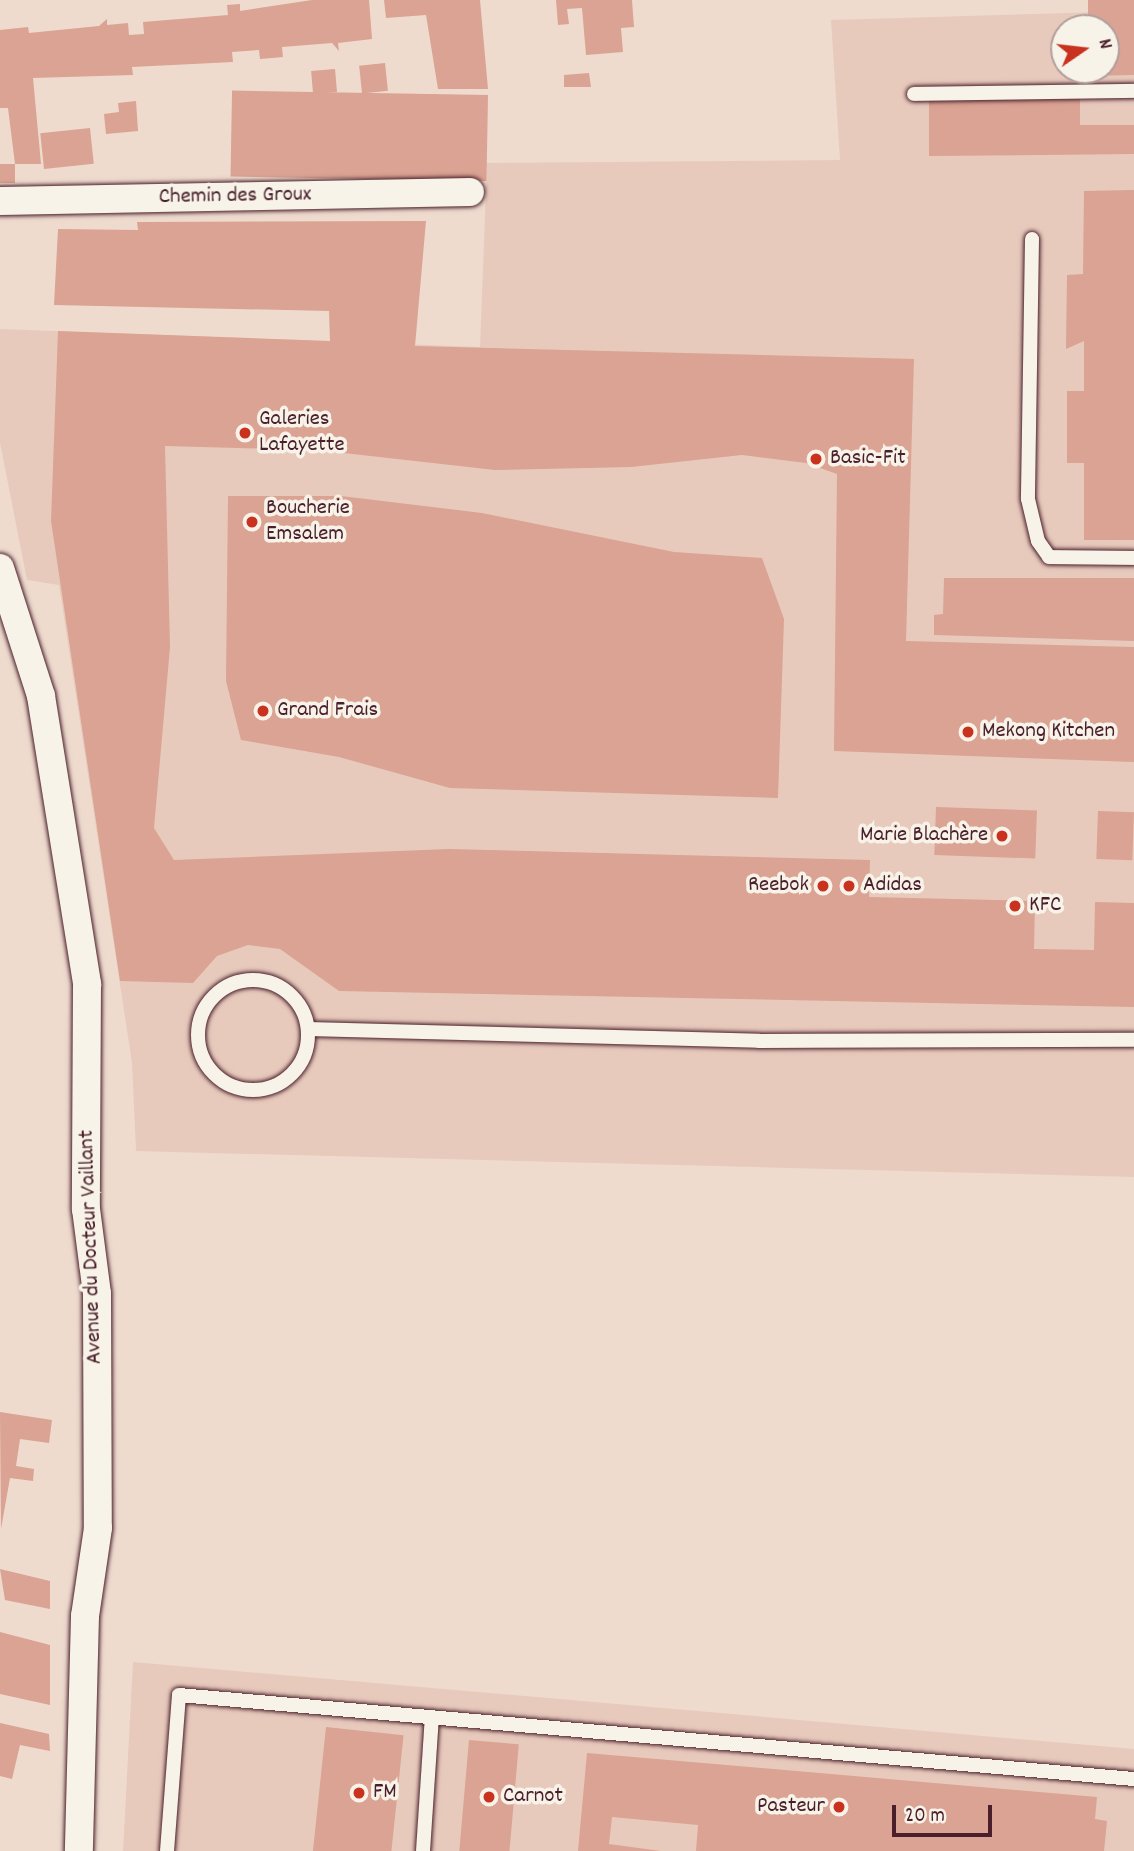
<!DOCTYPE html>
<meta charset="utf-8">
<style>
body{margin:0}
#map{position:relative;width:1134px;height:1851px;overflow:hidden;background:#eedbce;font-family:Dekko,sans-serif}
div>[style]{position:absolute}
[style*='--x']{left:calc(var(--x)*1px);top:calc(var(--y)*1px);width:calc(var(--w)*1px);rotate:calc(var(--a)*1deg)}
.built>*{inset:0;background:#e8cabc}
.building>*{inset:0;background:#daa393;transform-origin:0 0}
.roads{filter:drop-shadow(0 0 2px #4a1f2b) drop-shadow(0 0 2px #4a1f2b)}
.lane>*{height:14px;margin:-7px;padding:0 7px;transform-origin:7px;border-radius:7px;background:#f7f3e8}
.lane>.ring{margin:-7px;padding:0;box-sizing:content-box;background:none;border:14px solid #f7f3e8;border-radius:50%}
.street>*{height:28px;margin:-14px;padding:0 14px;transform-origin:14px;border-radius:14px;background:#f7f3e8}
.dots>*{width:19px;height:19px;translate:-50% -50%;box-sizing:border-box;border:4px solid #f7f3e8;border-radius:50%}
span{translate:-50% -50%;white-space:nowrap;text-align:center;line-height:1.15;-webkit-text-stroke:7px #f7f3e8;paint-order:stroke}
.street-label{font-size:23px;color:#4a1f2b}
.poi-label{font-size:23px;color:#4a1f2b}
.left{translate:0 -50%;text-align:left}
.right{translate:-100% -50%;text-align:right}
.north{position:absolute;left:1050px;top:14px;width:70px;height:70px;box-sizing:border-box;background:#f7f3e8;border:2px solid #b29e9c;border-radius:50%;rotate:76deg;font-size:19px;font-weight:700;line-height:28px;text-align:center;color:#4a1f2b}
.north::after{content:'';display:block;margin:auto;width:24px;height:32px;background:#c8321e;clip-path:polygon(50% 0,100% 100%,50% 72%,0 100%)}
.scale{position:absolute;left:892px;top:1805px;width:100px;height:32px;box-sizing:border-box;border:4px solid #4a1f2b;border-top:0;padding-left:9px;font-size:21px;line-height:24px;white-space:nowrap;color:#4a1f2b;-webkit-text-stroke:5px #f7f3e8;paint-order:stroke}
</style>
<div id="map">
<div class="built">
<div style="clip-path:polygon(evenodd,1134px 11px,1134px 1177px,136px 1151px,132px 1063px,59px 585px,27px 580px,0 443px,0 329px,480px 347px,487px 163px,840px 160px,831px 20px,1134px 11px,1064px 28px,1106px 28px,1106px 70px,1064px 70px,1064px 28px)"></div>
<div style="clip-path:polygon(133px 1662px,1134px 1749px,1134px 1851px,123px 1851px)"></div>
</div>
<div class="building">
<div style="clip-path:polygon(312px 0,369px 0,372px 39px,338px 43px,339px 51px,332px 43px,282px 47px,283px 57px,260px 59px,259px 50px,232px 52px,233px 62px,132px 67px,133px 75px,33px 78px,41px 164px,15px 164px,8px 108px,0 108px,0 30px,28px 27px,29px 33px,99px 26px,107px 19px,107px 25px,128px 23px,129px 35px,144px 34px,143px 22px,228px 15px,227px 5px,240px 4px,240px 11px)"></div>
<div style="clip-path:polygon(384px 0,480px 0,488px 89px,438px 89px,426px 15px,386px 18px)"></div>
<div style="clip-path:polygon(556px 0,632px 0,634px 27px,621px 28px,623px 52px,586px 55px,582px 8px,567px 9px,569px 24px,558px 25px)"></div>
<div style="clip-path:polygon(1088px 0,1134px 0,1134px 75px,1089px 76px,1089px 70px,1106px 70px,1106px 28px,1088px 28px)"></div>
<div style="left:385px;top:63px;width:28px;height:26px;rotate:84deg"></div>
<div style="left:335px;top:69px;width:23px;height:24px;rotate:85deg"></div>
<div style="clip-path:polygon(589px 73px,591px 87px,564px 87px,564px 75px)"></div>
<div style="left:488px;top:95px;width:86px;height:256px;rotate:91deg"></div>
<div style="clip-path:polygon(1080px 99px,1080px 125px,1134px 125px,1134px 154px,929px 156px,929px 100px)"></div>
<div style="clip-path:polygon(136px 101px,138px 131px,106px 134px,104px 114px,119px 112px,118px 103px)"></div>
<div style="left:90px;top:128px;width:36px;height:50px;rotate:84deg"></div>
<div style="left:15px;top:164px;width:19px;height:15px;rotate:90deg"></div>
<div style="clip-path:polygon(1134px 190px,1134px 540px,1084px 540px,1084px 463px,1067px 463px,1067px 391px,1084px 391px,1084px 341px,1066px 349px,1067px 275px,1083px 274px,1084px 191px)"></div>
<div style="clip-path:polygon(426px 221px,415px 346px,914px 359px,906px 641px,1134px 647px,1134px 762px,834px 751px,837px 474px,806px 463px,742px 455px,631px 467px,495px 470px,317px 450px,165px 446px,170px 647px,154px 828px,174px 860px,449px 849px,870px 860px,869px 897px,1035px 901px,1034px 949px,1094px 950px,1095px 902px,1134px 903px,1134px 1007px,339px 991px,280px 949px,248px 945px,217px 956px,193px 983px,120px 981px,51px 521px,58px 331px,330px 341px,329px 311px,54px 305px,58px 229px,138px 230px,137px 222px)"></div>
<div style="clip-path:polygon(228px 496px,341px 496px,482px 513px,674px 552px,762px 558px,784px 619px,778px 798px,450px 788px,339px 757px,241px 740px,226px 681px)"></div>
<div style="clip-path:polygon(944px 578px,1134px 578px,1134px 641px,934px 635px,934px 615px,943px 614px)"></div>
<div style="left:936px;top:807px;width:101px;height:48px;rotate:2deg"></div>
<div style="left:1098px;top:811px;width:36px;height:48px;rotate:2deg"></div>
<div style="clip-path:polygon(0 1412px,52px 1420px,49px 1443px,20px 1439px,16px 1466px,34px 1469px,33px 1481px,10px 1478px,1px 1529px)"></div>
<div style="clip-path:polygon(0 1569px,50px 1581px,50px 1609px,5px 1600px)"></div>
<div style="clip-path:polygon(0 1632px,50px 1645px,50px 1705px,0 1694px)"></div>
<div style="clip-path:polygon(0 1723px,49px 1734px,50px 1751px,20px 1745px,12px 1779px,0 1776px)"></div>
<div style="left:326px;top:1727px;width:78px;height:125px;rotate:6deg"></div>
<div style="left:469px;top:1740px;width:50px;height:112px;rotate:5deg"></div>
<div style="clip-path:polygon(587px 1753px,1097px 1797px,1095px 1819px,1107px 1821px,1104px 1851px,696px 1851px,698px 1825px,612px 1817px,609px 1844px,661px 1851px,578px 1851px)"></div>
</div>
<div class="roads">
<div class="lane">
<div style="--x:914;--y:94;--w:220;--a:-0.8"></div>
<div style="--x:1032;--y:239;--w:260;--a:90.9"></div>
<div style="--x:1028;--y:499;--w:43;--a:76.6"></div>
<div style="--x:1038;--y:541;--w:19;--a:55"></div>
<div style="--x:1049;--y:557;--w:85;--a:0.7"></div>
<div class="ring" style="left:198px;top:980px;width:96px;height:96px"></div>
<div style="--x:308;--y:1029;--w:451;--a:1.5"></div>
<div style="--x:759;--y:1041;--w:375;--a:-0.2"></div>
<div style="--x:167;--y:1851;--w:156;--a:-85.6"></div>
<div style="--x:179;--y:1695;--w:959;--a:5.03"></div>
<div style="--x:423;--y:1851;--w:134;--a:-86.2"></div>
</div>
<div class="street">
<div style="--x:0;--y:201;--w:470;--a:-1.1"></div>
<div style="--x:0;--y:568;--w:134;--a:72.2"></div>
<div style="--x:41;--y:696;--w:292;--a:80.9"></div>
<div style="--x:87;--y:984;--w:225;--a:90.3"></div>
<div style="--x:86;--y:1209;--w:86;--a:82.6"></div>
<div style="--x:97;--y:1294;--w:234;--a:89.8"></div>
<div style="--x:98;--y:1528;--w:89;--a:98.4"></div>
<div style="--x:85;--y:1616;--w:235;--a:91.5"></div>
</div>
</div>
<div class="dots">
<div style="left:245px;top:433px;background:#c8321e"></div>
<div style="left:816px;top:459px;background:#c8321e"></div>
<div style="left:252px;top:522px;background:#c8321e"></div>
<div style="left:263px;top:711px;background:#c8321e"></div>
<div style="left:968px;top:732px;background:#c8321e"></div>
<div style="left:1002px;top:836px;background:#c8321e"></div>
<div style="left:823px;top:886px;background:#c8321e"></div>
<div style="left:849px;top:886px;background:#c8321e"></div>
<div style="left:1015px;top:906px;background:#c8321e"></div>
<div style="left:359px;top:1793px;background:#c8321e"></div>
<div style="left:489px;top:1797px;background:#c8321e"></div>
<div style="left:839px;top:1807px;background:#c8321e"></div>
</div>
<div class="street-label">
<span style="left:235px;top:197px;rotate:-1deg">Chemin des Groux</span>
<span style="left:92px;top:1247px;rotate:-92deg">Avenue du Docteur Vaillant</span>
</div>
<div class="poi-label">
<span class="left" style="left:259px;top:433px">Galeries<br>Lafayette</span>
<span class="left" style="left:830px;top:459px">Basic-Fit</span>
<span class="left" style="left:266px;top:522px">Boucherie<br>Emsalem</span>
<span class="left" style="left:277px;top:711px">Grand Frais</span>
<span class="left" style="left:982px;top:732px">Mekong Kitchen</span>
<span class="right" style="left:988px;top:836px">Marie Blachère</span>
<span class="right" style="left:809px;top:886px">Reebok</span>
<span class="left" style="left:863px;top:886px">Adidas</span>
<span class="left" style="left:1029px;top:906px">KFC</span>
<span class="left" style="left:373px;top:1793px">FM</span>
<span class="left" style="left:503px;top:1797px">Carnot</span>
<span class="right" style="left:825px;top:1807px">Pasteur</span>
</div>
<div class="north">N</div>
<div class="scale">20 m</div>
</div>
